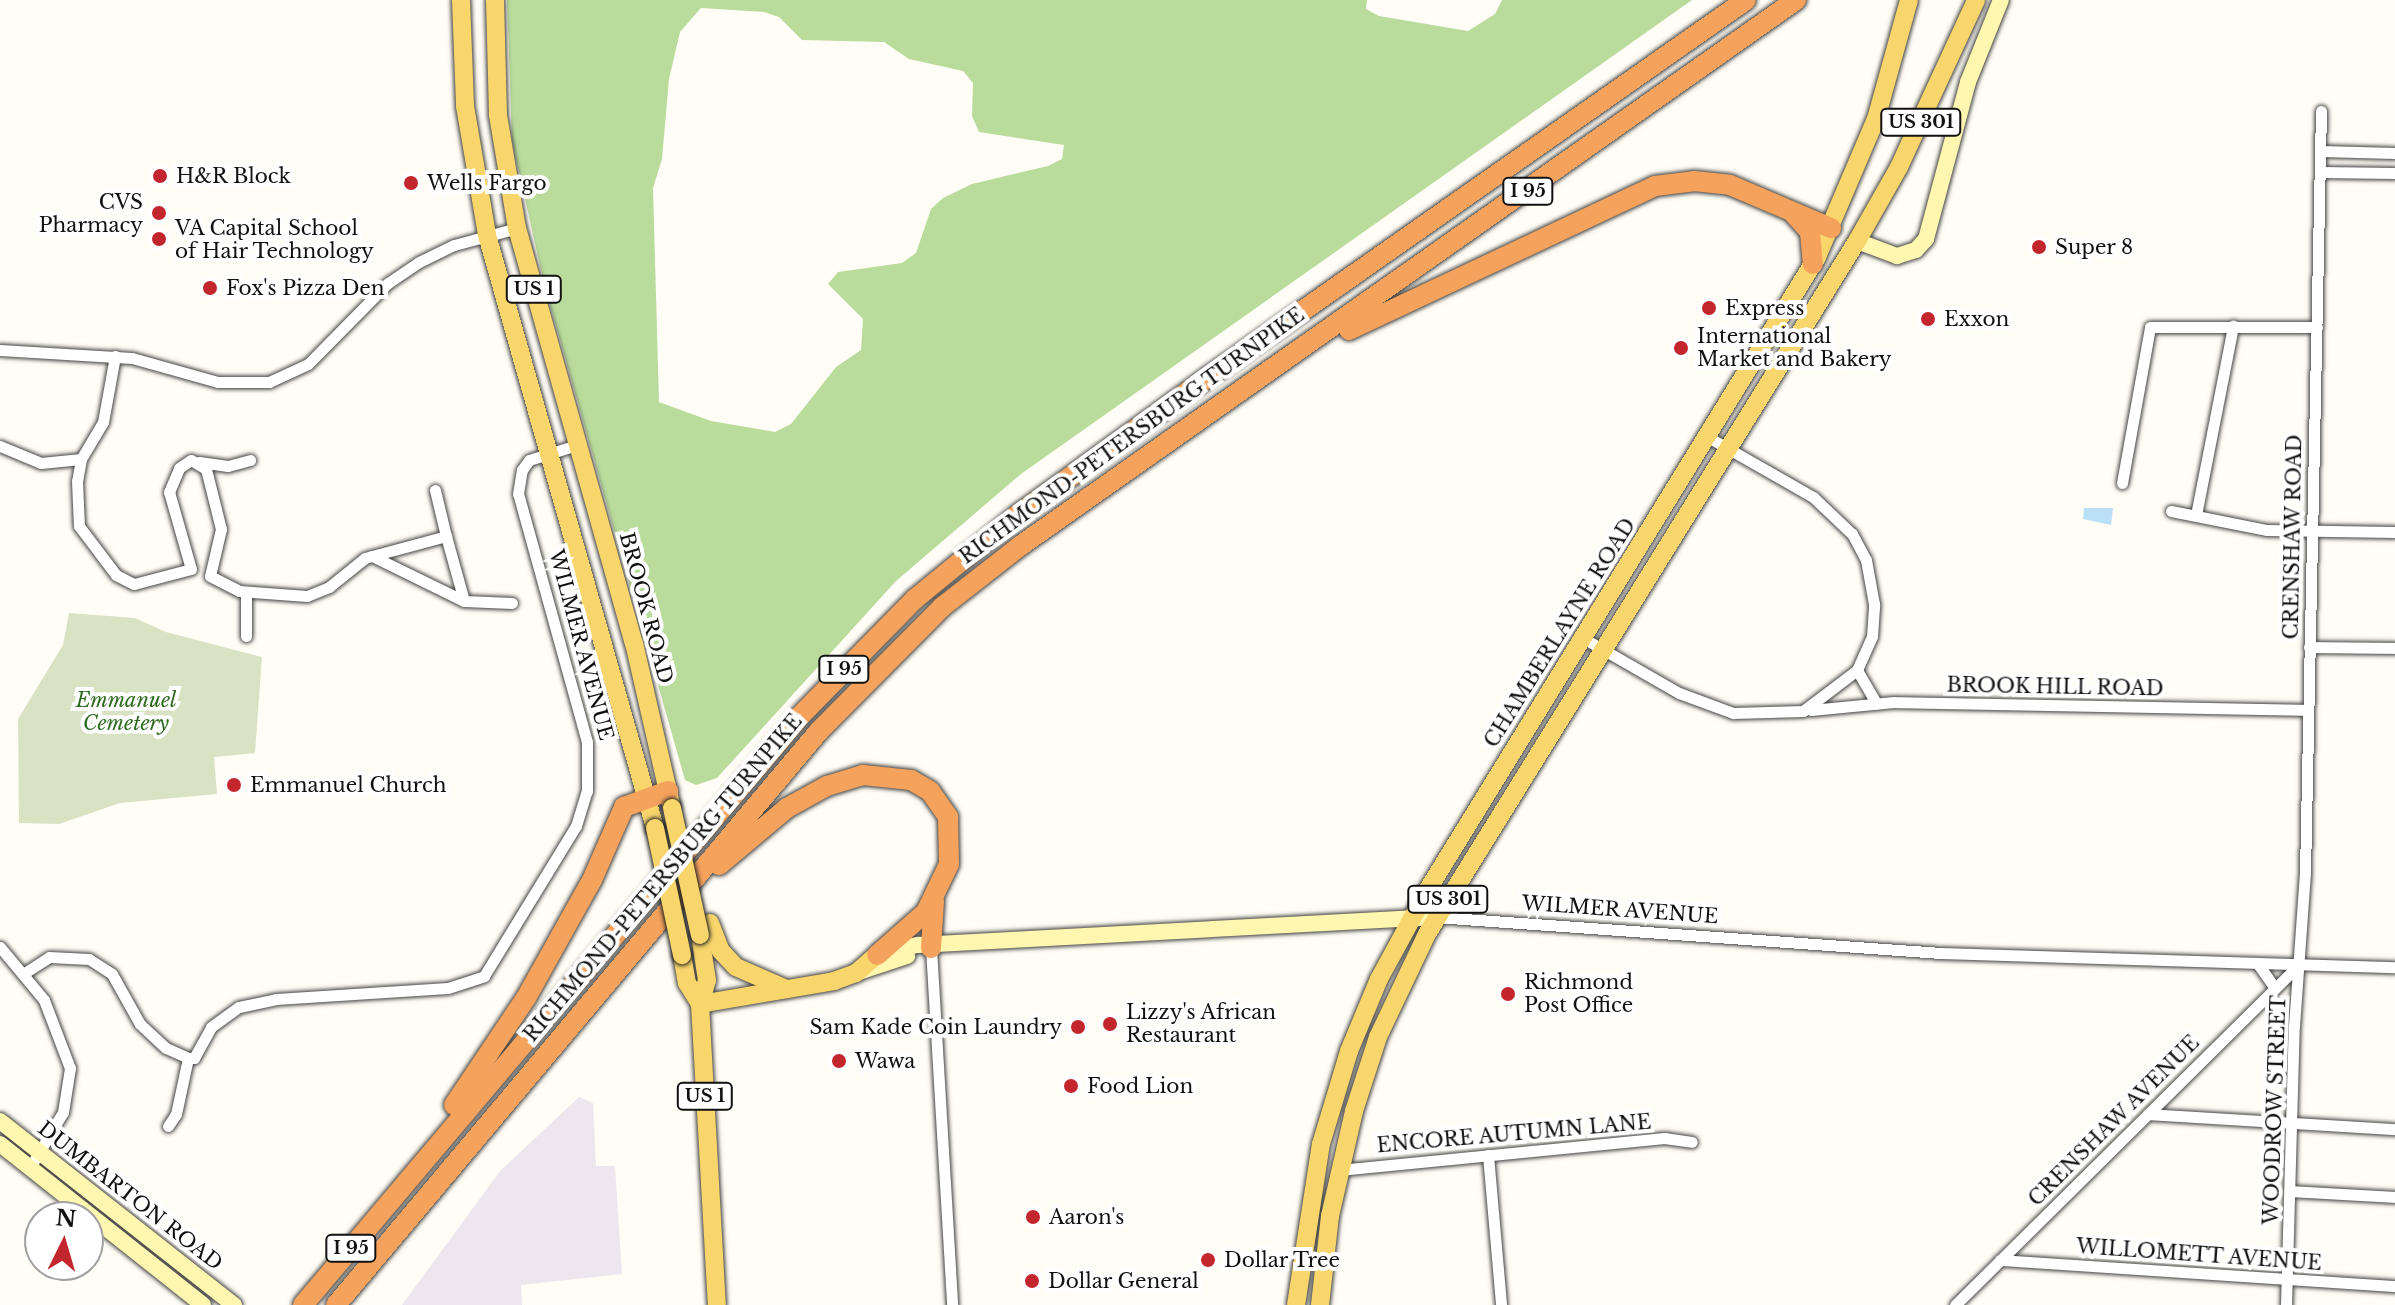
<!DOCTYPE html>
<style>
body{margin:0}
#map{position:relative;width:2395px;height:1305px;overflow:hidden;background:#fffdf5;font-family:"Libre Baskerville",serif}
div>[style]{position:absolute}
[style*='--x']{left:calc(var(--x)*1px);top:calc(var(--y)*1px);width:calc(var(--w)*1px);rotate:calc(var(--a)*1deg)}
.industrial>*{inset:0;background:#eee6ef}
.forest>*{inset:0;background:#b9dc9c}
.cemetery>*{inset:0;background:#d9e3c4}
.water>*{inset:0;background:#b9e0f7}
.roads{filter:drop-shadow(0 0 2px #444) drop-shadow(0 0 2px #444)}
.street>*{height:11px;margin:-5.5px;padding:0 5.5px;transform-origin:5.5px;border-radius:5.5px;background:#fff}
.secondary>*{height:16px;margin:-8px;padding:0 8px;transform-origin:8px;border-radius:8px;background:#fff6b0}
.primary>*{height:18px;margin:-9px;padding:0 9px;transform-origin:9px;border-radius:9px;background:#f9d66b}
.highway>*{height:20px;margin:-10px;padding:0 10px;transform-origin:10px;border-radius:10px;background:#f5a25d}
.bridges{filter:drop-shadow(0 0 2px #222) drop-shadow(0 0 2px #222)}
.primary-bridge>*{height:18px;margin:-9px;padding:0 9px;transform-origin:9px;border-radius:9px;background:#f9d66b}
.dots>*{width:22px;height:22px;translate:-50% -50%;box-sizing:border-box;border:4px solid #fff;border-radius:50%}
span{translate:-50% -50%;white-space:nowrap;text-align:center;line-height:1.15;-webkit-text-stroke:8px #fff;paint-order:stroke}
.shield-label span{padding:2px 6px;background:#fff;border:2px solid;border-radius:6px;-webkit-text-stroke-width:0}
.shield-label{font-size:18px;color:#111;font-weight:700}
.poi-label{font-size:20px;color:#111}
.left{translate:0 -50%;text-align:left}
.right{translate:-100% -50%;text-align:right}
.street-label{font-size:20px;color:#111}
.park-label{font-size:20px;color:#2f6b1f;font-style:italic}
.north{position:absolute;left:24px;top:1201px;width:80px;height:80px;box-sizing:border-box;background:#fff;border:2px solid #a0a0a0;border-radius:50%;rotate:5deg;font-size:22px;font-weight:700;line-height:32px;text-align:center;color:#111}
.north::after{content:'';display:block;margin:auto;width:28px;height:36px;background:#c4262e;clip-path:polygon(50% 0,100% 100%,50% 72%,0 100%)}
</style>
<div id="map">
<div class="industrial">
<div style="clip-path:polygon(579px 1097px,593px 1103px,596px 1166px,615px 1166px,622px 1274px,521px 1285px,522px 1305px,402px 1305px,500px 1171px)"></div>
</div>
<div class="forest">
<div style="clip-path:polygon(evenodd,507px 0,1367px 0,1366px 9px,1379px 16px,1468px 31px,1495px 14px,1502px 0,1692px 0,1021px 474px,896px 581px,717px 778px,696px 785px,685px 780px,544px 283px,512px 141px,507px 0,701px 8px,764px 12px,779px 17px,802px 40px,884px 42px,909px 59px,963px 71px,973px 83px,972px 116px,979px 132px,1064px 145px,1062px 159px,1048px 166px,972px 184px,943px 198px,931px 209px,916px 253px,902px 263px,838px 272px,828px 284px,863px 319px,861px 350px,836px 367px,791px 424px,775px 432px,711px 421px,659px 402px,653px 188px,662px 159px,669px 79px,680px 32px,701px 8px)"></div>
</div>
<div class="cemetery">
<div style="clip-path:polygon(69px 613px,135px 618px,166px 632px,262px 657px,255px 753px,214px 757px,217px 794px,120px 803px,59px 824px,19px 823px,18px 719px,63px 645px)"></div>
</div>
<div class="water">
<div style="clip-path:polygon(2084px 508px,2113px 508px,2111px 525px,2083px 519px)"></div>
</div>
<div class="roads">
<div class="street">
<div style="--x:2321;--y:151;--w:74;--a:1.5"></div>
<div style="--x:2321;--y:172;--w:74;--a:0.8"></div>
<div style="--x:0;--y:350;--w:132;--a:3.5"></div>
<div style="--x:132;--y:358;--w:89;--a:15.6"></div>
<div style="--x:218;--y:382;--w:51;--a:0"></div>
<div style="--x:269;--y:382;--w:43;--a:-24.8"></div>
<div style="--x:308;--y:364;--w:114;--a:-45.4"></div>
<div style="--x:388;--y:283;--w:37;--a:-34"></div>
<div style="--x:419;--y:262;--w:39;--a:-26"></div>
<div style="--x:454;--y:245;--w:65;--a:-15.1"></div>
<div style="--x:115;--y:356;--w:67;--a:100.3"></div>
<div style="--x:103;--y:422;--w:43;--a:120.7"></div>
<div style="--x:81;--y:459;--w:22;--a:100"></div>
<div style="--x:77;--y:481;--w:45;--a:87.5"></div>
<div style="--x:79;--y:526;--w:61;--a:52.9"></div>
<div style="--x:116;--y:575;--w:20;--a:27"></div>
<div style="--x:134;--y:584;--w:59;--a:-14.7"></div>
<div style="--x:191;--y:569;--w:80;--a:-105.9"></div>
<div style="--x:169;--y:492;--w:26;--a:-67"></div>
<div style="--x:179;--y:468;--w:14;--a:-34"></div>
<div style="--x:191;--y:460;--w:17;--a:31"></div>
<div style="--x:206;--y:469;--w:62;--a:76"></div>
<div style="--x:221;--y:529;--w:48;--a:103.2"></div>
<div style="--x:210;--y:576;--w:33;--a:27"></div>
<div style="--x:239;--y:591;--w:68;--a:4.2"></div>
<div style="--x:307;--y:596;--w:24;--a:-22"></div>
<div style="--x:329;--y:587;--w:46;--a:-38.9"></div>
<div style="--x:365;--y:558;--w:7;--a:-16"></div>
<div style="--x:372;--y:556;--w:77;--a:-15.1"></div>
<div style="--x:446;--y:536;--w:67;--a:74.5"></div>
<div style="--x:464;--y:601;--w:102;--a:-153.9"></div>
<div style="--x:0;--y:446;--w:44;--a:22.5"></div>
<div style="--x:41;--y:463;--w:40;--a:-5.7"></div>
<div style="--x:199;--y:462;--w:29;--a:8"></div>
<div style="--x:228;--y:466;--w:23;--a:-15"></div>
<div style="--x:2122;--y:483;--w:158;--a:-79.8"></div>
<div style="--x:2150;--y:327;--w:167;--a:0"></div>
<div style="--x:435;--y:490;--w:47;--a:76.6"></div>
<div style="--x:2171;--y:511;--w:98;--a:11.2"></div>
<div style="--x:2267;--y:530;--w:128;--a:0.9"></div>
<div style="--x:2196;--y:515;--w:193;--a:-78.9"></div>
<div style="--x:464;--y:601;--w:48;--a:2.4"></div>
<div style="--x:246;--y:636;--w:44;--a:-90"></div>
<div style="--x:1583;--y:638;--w:111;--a:29.8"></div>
<div style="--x:1679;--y:693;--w:58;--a:20.3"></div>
<div style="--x:1733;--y:713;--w:70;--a:-1.6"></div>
<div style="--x:1803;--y:711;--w:68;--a:-37.2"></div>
<div style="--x:1857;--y:670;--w:37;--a:-66"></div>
<div style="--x:1872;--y:636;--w:32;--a:-86"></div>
<div style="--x:1874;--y:604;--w:45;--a:-100.3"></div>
<div style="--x:1866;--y:560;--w:30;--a:-118"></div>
<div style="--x:1852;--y:534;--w:54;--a:-136.5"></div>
<div style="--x:1813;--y:497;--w:121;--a:-150.3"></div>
<div style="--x:2309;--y:647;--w:86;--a:0.7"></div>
<div style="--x:1857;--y:670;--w:39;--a:60"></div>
<div style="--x:1811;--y:710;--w:83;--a:-5.5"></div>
<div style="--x:1894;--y:702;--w:414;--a:1.1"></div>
<div style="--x:1436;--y:917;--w:506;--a:4.08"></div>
<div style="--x:1941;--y:953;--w:454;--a:1.8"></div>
<div style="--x:0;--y:947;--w:69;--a:50.3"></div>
<div style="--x:44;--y:1000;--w:73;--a:69.1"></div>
<div style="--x:70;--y:1068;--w:45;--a:99"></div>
<div style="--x:63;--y:1112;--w:63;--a:120.7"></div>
<div style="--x:931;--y:948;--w:358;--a:86.6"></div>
<div style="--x:2258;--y:964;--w:28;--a:55"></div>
<div style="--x:26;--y:972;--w:27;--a:-33"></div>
<div style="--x:49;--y:957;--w:40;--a:2.9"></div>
<div style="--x:89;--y:959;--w:27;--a:33"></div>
<div style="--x:112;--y:974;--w:57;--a:60.8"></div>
<div style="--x:140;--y:1024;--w:35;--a:43"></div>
<div style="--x:166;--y:1048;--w:24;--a:24"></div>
<div style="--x:188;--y:1058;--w:6;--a:0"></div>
<div style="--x:194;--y:1058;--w:35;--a:-61"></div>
<div style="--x:211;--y:1027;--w:34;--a:-36"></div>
<div style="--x:239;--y:1007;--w:38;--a:-12"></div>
<div style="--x:276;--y:999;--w:172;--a:-3.7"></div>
<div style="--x:448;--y:988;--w:38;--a:-18"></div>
<div style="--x:484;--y:976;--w:176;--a:-58.5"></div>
<div style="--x:576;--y:826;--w:37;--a:-73"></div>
<div style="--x:587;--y:791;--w:49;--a:-90"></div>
<div style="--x:587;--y:742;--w:257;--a:-105.5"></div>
<div style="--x:518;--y:494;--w:24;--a:-81"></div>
<div style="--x:522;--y:470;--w:12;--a:-55"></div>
<div style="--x:529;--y:460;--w:50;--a:-17.4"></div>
<div style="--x:2148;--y:1114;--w:247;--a:3.5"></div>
<div style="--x:168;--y:1126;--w:14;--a:-56"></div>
<div style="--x:176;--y:1114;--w:57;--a:-77.9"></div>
<div style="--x:1488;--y:1155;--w:151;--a:85"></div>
<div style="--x:1339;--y:1170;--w:327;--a:-5.6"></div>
<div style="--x:1664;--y:1138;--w:28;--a:8"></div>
<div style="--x:2290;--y:1191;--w:105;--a:3.3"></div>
<div style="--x:2000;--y:1260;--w:396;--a:3.8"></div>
<div style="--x:1955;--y:1305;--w:484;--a:-44.7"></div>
<div style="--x:2286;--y:1305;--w:279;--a:-88.4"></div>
<div style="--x:2294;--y:1026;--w:153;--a:-85.9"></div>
<div style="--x:2305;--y:873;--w:762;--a:-88.8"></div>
</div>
<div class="secondary">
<div style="--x:1857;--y:241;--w:43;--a:20.6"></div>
<div style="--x:1897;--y:256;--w:20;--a:-18"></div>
<div style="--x:1916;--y:250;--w:15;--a:-48"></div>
<div style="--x:1926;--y:239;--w:163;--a:-75"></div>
<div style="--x:1968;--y:82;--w:88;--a:-68.1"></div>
<div style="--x:882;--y:953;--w:37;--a:-13"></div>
<div style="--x:918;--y:945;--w:519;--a:-3.09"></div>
<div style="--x:856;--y:973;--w:54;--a:-18.4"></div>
<div style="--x:0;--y:1121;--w:298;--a:38.2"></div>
<div style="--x:0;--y:1144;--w:259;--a:38.4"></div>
</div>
<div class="primary">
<div style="--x:461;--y:0;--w:106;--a:87.8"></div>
<div style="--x:465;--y:106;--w:131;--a:80.3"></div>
<div style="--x:487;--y:235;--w:616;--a:74.18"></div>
<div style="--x:495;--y:0;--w:115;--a:88.5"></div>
<div style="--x:498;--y:115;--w:115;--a:80.5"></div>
<div style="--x:517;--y:228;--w:431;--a:74.3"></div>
<div style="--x:634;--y:643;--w:166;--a:77.1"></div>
<div style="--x:710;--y:923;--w:30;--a:69"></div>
<div style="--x:721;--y:951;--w:22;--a:47"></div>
<div style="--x:736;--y:967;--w:55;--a:23.7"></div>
<div style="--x:700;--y:935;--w:46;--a:81.2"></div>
<div style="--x:707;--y:980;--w:25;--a:106"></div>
<div style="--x:700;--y:1004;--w:301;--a:86.8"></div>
<div style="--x:682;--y:955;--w:28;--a:80"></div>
<div style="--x:687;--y:983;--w:25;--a:58"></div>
<div style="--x:700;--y:1004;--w:136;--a:-9.7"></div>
<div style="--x:834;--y:981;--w:23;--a:-20"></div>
<div style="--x:856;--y:973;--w:28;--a:-41"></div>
<div style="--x:1296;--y:1305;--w:163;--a:-81.2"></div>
<div style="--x:1321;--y:1144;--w:97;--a:-73.2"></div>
<div style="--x:1349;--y:1051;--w:78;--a:-67.4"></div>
<div style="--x:1379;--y:979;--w:100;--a:-61.4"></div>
<div style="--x:1427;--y:891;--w:744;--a:-58.4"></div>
<div style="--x:1817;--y:257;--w:150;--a:-66.9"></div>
<div style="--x:1876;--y:119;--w:123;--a:-74.5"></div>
<div style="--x:1320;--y:1305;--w:90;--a:-83.6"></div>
<div style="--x:1330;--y:1216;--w:108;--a:-77.1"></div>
<div style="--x:1354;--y:1111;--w:78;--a:-72"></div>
<div style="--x:1378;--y:1037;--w:114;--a:-64.6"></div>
<div style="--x:1427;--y:934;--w:816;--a:-58.18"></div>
<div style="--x:1857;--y:241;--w:85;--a:-60.4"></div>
<div style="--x:1899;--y:167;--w:184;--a:-65.2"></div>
</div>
<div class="highway">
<div style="--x:1794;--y:214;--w:24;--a:48"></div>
<div style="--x:1810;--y:232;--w:32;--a:85"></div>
<div style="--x:1349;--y:330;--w:338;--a:-25.2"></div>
<div style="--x:1655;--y:186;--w:39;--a:-7"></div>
<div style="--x:1694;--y:181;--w:36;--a:6"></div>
<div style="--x:1730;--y:185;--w:110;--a:23.1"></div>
<div style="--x:719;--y:865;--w:89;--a:-40"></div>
<div style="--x:787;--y:808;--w:46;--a:-28.8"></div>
<div style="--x:827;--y:786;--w:38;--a:-17"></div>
<div style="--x:863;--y:775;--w:48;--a:5.9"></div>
<div style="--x:911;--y:780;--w:22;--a:30"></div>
<div style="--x:930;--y:791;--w:32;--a:55"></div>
<div style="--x:948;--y:817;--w:47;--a:88.8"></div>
<div style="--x:949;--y:864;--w:53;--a:115.6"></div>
<div style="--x:926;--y:912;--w:65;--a:138.7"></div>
<div style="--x:931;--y:948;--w:47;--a:-86.3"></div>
<div style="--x:454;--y:1105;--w:129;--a:-56.1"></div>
<div style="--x:526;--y:998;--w:135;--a:-60.8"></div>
<div style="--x:592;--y:880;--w:80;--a:-66.3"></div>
<div style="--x:624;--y:807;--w:47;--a:-20"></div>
<div style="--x:303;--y:1305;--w:772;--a:-49.83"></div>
<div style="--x:801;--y:715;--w:163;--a:-45.5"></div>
<div style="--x:915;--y:599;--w:134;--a:-39.3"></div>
<div style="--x:1019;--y:514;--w:237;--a:-35.9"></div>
<div style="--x:1211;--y:375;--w:653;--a:-35.03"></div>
<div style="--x:336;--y:1305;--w:750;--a:-49.92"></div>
<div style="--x:819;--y:731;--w:175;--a:-45.2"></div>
<div style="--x:942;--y:607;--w:99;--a:-38"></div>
<div style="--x:1020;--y:546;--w:949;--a:-35.13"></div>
</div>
</div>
<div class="bridges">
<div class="primary-bridge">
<div style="--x:672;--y:808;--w:130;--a:77.6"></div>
<div style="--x:655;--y:828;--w:130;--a:78"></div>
</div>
</div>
<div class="dots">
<div style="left:160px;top:176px;background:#c4262e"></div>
<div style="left:411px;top:183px;background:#c4262e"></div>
<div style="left:159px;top:213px;background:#c4262e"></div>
<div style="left:159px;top:239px;background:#c4262e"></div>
<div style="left:2039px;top:247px;background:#c4262e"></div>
<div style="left:210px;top:288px;background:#c4262e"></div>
<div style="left:1709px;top:308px;background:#c4262e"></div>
<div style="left:1928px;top:319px;background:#c4262e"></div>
<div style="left:1681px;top:348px;background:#c4262e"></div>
<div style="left:234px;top:785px;background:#c4262e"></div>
<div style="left:1508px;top:994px;background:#c4262e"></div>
<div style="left:1110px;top:1024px;background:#c4262e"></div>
<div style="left:1078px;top:1027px;background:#c4262e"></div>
<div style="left:839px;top:1061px;background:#c4262e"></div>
<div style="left:1071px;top:1086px;background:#c4262e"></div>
<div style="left:1033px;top:1217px;background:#c4262e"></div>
<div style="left:1208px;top:1260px;background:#c4262e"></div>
<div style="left:1032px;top:1281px;background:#c4262e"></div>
</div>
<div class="shield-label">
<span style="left:1921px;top:122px">US 301</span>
<span style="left:1528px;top:191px">I 95</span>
<span style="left:534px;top:289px">US 1</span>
<span style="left:844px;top:669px">I 95</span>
<span style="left:1448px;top:899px">US 301</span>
<span style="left:705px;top:1096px">US 1</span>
<span style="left:351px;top:1248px">I 95</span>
</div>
<div class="poi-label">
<span class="left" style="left:176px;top:176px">H&amp;R Block</span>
<span class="left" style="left:427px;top:183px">Wells Fargo</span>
<span class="right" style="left:143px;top:214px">CVS<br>Pharmacy</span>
<span class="left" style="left:175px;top:240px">VA Capital School<br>of Hair Technology</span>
<span class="left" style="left:2055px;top:247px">Super 8</span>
<span class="left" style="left:226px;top:288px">Fox's Pizza Den</span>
<span class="left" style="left:1725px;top:308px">Express</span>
<span class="left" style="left:1944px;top:319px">Exxon</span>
<span class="left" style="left:1697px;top:348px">International<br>Market and Bakery</span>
<span class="left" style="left:250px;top:785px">Emmanuel Church</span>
<span class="left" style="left:1524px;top:994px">Richmond<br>Post Office</span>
<span class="left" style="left:1126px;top:1024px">Lizzy's African<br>Restaurant</span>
<span class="right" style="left:1062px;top:1027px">Sam Kade Coin Laundry</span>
<span class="left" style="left:855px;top:1061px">Wawa</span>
<span class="left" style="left:1087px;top:1086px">Food Lion</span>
<span class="left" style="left:1049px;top:1217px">Aaron's</span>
<span class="left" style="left:1224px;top:1260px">Dollar Tree</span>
<span class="left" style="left:1048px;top:1281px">Dollar General</span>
</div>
<div class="street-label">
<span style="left:1132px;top:436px;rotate:-36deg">RICHMOND-PETERSBURG TURNPIKE</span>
<span style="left:2293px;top:537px;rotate:-89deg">CRENSHAW ROAD</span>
<span style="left:646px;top:608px;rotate:75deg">BROOK ROAD</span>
<span style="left:1560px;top:633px;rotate:-58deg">CHAMBERLAYNE ROAD</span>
<span style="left:581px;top:645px;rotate:75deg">WILMER AVENUE</span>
<span style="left:2055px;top:687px;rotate:1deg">BROOK HILL ROAD</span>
<span style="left:663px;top:878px;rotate:-50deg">RICHMOND-PETERSBURG TURNPIKE</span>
<span style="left:1620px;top:910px;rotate:4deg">WILMER AVENUE</span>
<span style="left:2275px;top:1110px;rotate:-88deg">WOODROW STREET</span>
<span style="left:2114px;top:1121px;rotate:-45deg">CRENSHAW AVENUE</span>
<span style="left:1514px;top:1134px;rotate:-5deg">ENCORE AUTUMN LANE</span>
<span style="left:130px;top:1196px;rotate:38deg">DUMBARTON ROAD</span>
<span style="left:2199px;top:1255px;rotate:4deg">WILLOMETT AVENUE</span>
</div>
<div class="park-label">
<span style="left:126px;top:712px">Emmanuel<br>Cemetery</span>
</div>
<div class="north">N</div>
</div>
